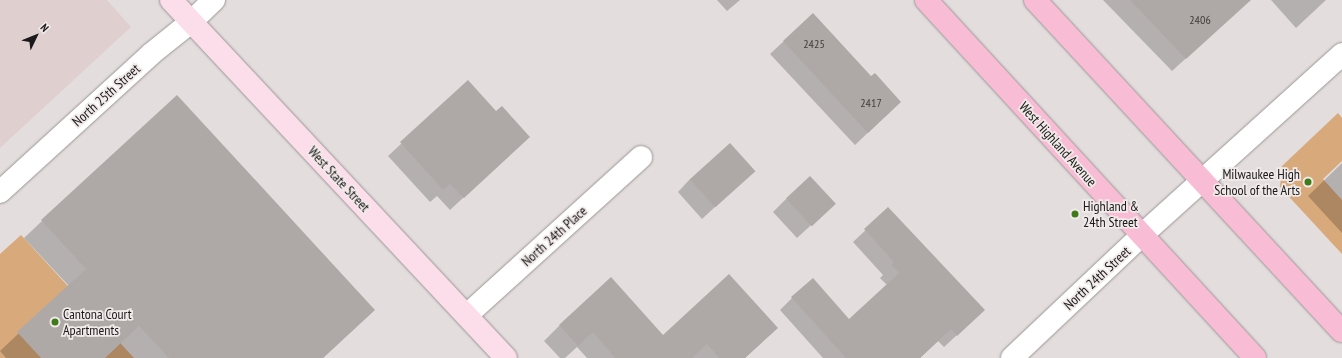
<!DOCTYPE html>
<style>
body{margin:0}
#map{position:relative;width:1342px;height:358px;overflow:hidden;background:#e3dddd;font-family:"PT Sans Narrow",sans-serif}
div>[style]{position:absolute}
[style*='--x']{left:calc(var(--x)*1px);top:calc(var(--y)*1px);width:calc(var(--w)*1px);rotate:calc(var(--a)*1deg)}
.built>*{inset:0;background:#dfd0cf}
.green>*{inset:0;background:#d8a97b}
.shadow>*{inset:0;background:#0003}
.building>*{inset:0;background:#aea9a7;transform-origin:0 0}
.roads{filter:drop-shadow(0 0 1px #9c9696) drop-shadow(0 0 1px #9c9696)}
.street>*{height:22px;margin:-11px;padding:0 11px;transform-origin:11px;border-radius:11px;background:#fff}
.secondary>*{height:22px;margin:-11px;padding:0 11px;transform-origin:11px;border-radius:11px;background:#fbdeea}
.primary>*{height:22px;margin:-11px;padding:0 11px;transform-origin:11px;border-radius:11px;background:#f8bcd4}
.dots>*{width:11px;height:11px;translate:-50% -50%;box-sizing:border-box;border:2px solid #f1eaea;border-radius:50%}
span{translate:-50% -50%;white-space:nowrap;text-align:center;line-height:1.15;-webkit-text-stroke:3.5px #f1eaea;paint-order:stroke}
.number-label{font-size:12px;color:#403d3c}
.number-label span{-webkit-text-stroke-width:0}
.street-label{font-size:14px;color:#1b1919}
.poi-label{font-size:14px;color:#1b1919}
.right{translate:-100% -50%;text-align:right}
.left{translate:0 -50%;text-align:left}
.north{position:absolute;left:16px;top:16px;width:40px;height:40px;-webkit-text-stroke:3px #f1eaea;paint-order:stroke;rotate:47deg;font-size:11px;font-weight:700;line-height:16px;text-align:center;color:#1b1919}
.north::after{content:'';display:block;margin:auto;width:14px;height:18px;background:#1b1919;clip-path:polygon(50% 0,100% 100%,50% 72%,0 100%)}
</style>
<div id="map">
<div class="built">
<div style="clip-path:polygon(0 0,107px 0,131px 27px,0 148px)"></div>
</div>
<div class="green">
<div style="clip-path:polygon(1338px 113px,1342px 118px,1342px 161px,1323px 179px,1342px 200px,1342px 254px,1280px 187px,1282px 166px)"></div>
<div style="clip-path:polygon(21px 235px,134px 358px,0 358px,0 254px)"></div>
</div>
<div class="shadow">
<div style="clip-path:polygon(717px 0,740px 0,727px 11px)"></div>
<div style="clip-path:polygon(1103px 0,1250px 0,1172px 71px)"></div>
<div style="clip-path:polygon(1271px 0,1326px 0,1296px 28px)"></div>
<div style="clip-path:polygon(813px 14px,871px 78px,900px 102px,855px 145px,770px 54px)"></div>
<div style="clip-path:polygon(468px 82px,496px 112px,516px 149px,450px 210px,437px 196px,430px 202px,388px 156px)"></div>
<div style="clip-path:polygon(1342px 163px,1342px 233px,1308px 196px)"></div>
<div style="clip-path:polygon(754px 171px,702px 219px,678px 192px,690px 179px)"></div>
<div style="clip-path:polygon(786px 199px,821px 216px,797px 238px,773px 212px)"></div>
<div style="clip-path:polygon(888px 209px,971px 322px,944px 347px,938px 341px,920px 358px,823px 358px,780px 310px,792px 298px,849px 320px,887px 285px,880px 278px,883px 275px,853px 242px)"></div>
<div style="clip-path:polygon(42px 221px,374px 310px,323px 358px,6px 358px,0 351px,69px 286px,24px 238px)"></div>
<div style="clip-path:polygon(560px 325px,663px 336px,761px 343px,745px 358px,587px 358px,577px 347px,565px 358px,560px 358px,544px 341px)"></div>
</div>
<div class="building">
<div style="clip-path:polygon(1130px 0,1251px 0,1186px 59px)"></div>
<div style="clip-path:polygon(813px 13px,871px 76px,875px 73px,901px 102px,868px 133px,783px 41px)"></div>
<div style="clip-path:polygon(468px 80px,496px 111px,502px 106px,530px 137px,464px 198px,450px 184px,443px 190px,400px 142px)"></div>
<div style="clip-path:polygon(177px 95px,375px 310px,323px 358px,169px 358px,139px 326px,105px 358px,41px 358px,17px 332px,86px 269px,41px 220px)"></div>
<div style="left:730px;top:143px;width:38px;height:54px;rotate:48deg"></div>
<div style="left:810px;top:176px;width:38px;height:33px;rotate:47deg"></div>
<div style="clip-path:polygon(888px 207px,985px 310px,957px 336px,951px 329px,920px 358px,846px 358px,791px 297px,813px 278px,849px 319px,899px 273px,891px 265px,894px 262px,864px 229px)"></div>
<div style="clip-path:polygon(729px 274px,778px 328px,745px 358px,719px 358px,707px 344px,692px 358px,615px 358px,593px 332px,578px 346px,559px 325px,611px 277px,663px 335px)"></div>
</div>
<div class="roads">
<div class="street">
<div style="--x:0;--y:192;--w:205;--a:-42.4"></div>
<div style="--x:151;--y:54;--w:51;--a:-38.7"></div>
<div style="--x:191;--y:22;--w:32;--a:-44"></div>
<div style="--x:467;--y:315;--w:235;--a:-42.2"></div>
<div style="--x:1012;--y:358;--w:179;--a:-43.4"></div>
<div style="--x:1142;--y:235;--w:270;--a:-42.1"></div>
</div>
<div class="secondary">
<div style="--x:171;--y:0;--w:490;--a:46.9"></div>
</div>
<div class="primary">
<div style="--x:926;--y:0;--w:486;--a:47.4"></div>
<div style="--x:1035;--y:0;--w:451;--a:47.2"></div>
</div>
</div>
<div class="dots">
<div style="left:1308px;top:182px;background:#3e7c18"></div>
<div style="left:1075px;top:214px;background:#3e7c18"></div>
<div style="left:55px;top:322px;background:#3e7c18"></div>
</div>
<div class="number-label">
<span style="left:1200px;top:20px">2406</span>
<span style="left:814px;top:44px">2425</span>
<span style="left:871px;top:103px">2417</span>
</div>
<div class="street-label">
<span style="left:106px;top:95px;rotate:-42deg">North 25th Street</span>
<span style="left:1058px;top:144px;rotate:48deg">West Highland Avenue</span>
<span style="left:339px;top:179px;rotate:47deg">West State Street</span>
<span style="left:554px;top:236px;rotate:-42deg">North 24th Place</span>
<span style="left:1097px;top:278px;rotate:-43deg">North 24th Street</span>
</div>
<div class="poi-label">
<span class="right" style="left:1300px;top:182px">Milwaukee High<br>School of the Arts</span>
<span class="left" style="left:1083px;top:214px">Highland &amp;<br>24th Street</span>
<span class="left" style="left:63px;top:322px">Cantona Court<br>Apartments</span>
</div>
<div class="north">N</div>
</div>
